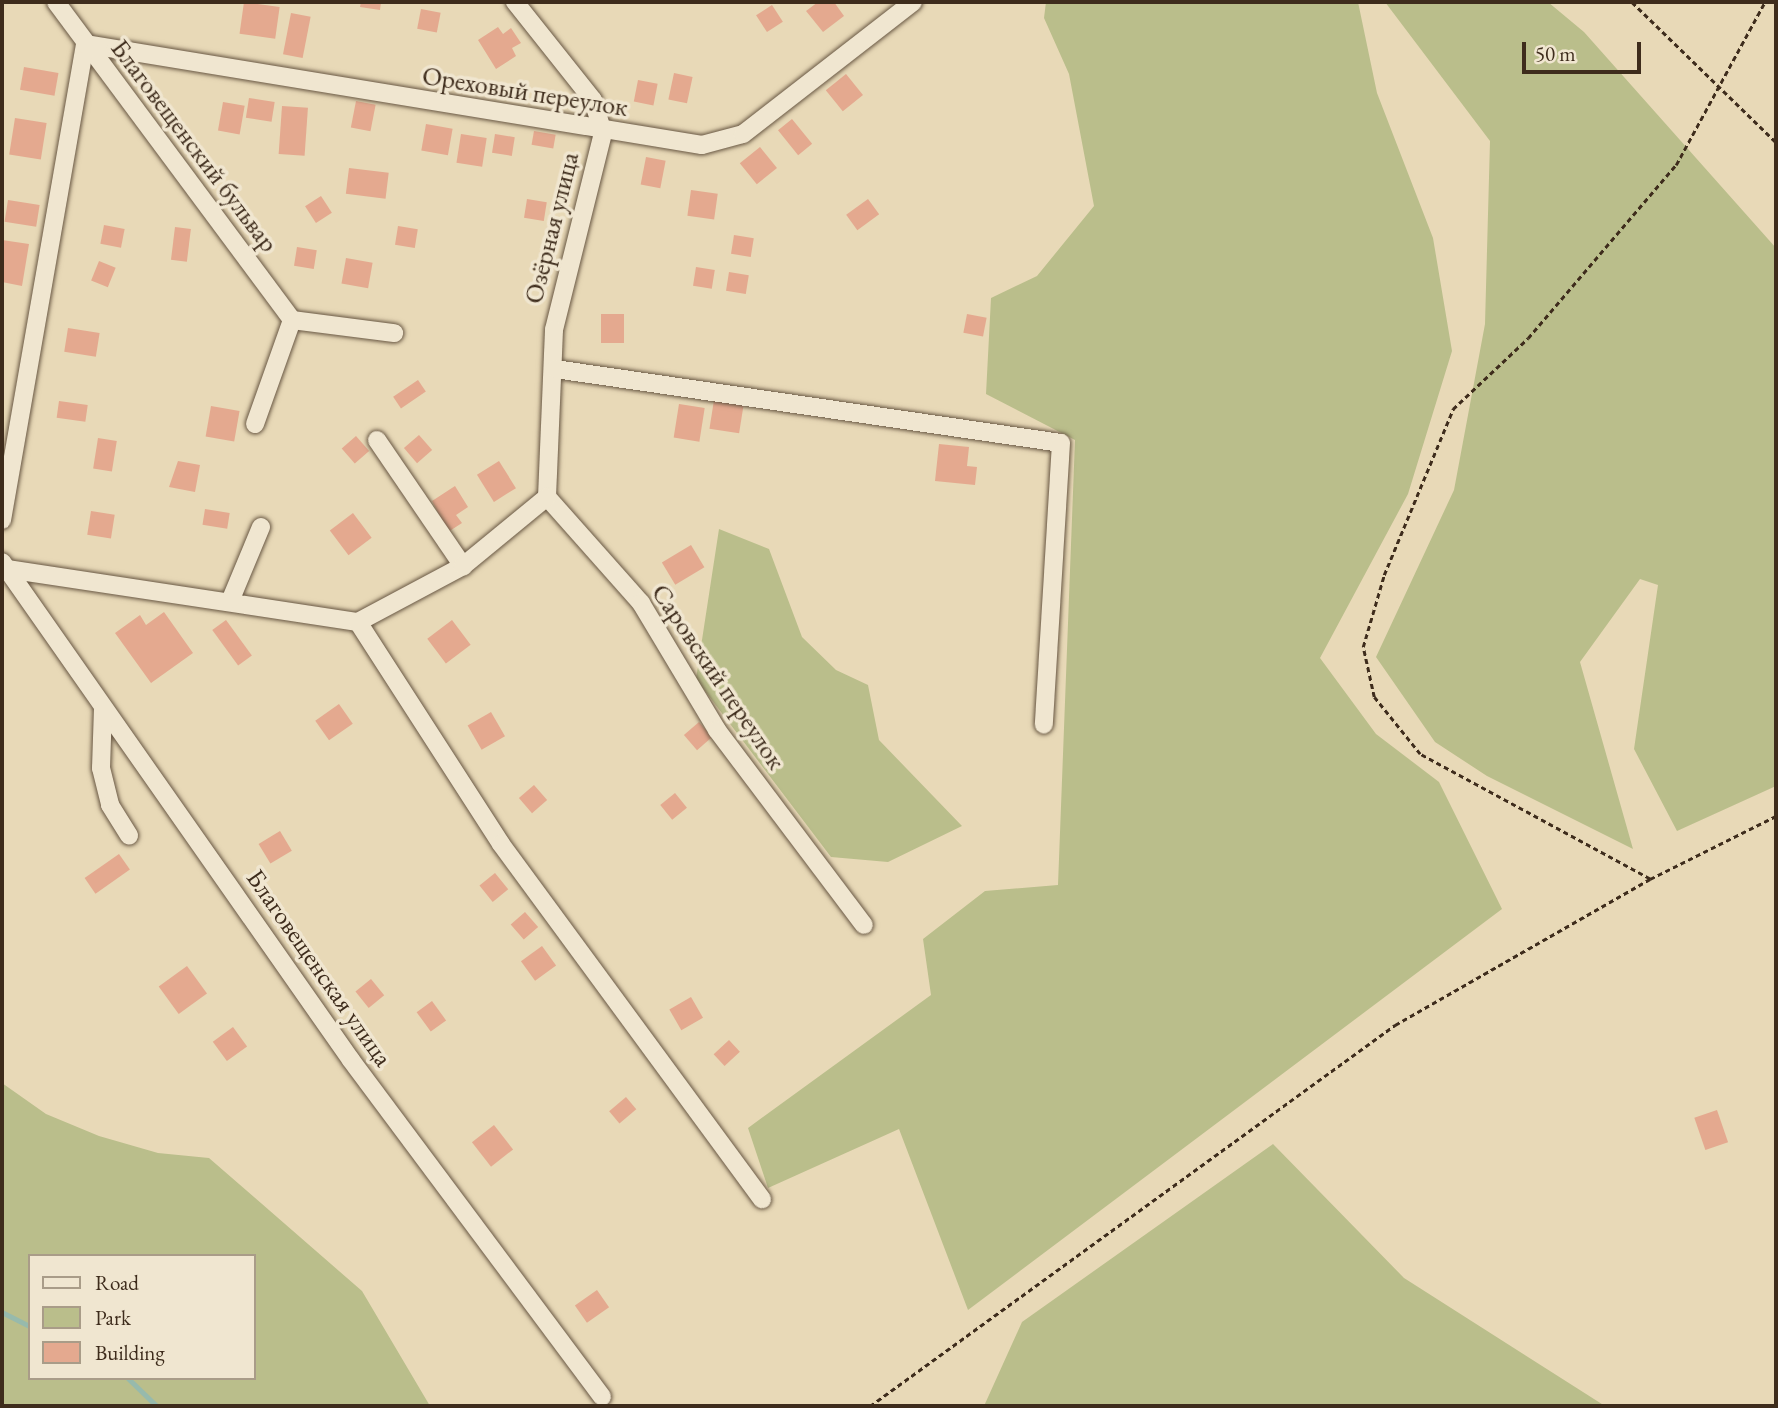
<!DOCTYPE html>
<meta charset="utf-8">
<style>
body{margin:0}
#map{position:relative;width:1778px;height:1408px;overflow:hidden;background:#e8d9b7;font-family:"EB Garamond",serif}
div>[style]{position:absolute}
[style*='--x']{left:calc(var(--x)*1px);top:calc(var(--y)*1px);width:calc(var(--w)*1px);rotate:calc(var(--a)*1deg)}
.green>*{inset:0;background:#babe8b}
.stream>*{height:4.5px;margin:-2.25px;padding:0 2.25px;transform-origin:2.25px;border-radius:2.25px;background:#97baac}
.building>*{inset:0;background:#e4a98f;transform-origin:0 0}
.path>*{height:2.5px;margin-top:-1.25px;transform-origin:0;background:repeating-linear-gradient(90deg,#3e2c1c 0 5px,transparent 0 8.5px)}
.roads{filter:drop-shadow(0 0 2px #685743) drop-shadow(0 0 2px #685743)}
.minor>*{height:18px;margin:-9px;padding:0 9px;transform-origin:9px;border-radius:9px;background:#f0e6d0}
span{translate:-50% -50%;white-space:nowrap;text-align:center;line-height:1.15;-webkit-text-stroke:7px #f0e6d0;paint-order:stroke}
.street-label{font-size:26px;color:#3e2c1c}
.frame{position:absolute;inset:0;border:4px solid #3e2c1c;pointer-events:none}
.legend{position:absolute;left:28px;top:1254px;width:228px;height:126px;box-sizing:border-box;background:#f0e6d0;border:2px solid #a99c88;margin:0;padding:9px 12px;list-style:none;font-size:21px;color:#3e2c1c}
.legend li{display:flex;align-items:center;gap:14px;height:35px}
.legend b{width:35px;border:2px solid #a99c88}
.scale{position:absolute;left:1522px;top:42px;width:119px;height:32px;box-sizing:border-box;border:4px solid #3e2c1c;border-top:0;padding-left:9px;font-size:21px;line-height:24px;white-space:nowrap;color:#3e2c1c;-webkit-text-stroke:5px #f0e6d0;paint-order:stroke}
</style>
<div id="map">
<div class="green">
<div style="clip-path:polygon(1046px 2px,1358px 2px,1377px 93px,1433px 238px,1452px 351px,1408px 494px,1320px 658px,1376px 734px,1439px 782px,1502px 909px,968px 1310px,899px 1129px,768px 1188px,748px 1128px,931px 995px,923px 939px,985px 891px,1058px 885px,1075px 440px,986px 394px,991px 298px,1037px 276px,1094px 206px,1069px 74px,1044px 18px)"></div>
<div style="clip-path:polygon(1385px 2px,1548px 2px,1584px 32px,1776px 248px,1776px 786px,1677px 831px,1634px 749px,1658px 585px,1640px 579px,1580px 662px,1633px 849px,1487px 776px,1435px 742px,1376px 657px,1454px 490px,1485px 324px,1490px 141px)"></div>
<div style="clip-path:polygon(719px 529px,769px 549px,802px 637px,836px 670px,868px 685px,879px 740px,962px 826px,888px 862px,831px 857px,696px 679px)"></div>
<div style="clip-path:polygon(evenodd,2px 1083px,46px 1114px,99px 1136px,158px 1153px,209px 1158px,362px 1291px,430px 1406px,2px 1406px,2px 1083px,30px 1256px,254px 1256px,254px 1378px,30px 1378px,30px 1256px)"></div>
<div style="clip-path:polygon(1273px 1144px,1404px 1278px,1605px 1406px,984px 1406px,1022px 1322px)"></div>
</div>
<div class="stream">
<div style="--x:2;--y:1312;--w:31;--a:27"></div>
<div style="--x:128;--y:1378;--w:40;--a:44"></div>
</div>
<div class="building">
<div style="left:244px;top:2px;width:36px;height:32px;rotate:8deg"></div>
<div style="clip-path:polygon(361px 2px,381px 2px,380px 10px,360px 7px)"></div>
<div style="clip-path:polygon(818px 2px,834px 2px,844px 16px,823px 32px,806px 11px)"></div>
<div style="left:772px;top:5px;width:20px;height:19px;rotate:57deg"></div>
<div style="left:421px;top:9px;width:20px;height:20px;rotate:11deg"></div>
<div style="left:291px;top:13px;width:20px;height:42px;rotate:11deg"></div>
<div style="clip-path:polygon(498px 27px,503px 34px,511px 28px,521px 43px,512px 48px,516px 56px,496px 69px,478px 40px)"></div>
<div style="left:24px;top:67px;width:35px;height:23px;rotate:10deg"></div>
<div style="left:674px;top:73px;width:19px;height:27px;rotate:12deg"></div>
<div style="left:846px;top:74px;width:27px;height:26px;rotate:51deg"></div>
<div style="left:638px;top:80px;width:20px;height:22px;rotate:11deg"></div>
<div style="left:249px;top:98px;width:26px;height:20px;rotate:9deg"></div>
<div style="left:356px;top:101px;width:20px;height:27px;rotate:11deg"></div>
<div style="left:223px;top:102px;width:22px;height:29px;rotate:10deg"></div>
<div style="left:282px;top:106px;width:26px;height:48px;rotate:4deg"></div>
<div style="left:15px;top:118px;width:32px;height:37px;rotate:9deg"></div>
<div style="left:792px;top:119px;width:32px;height:18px;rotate:51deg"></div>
<div style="left:426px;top:124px;width:27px;height:27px;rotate:10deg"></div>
<div style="left:534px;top:131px;width:22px;height:14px;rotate:10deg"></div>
<div style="left:461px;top:134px;width:26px;height:29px;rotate:9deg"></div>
<div style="left:495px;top:134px;width:20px;height:19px;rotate:9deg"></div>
<div style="left:760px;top:147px;width:27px;height:26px;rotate:51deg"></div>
<div style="left:646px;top:157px;width:20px;height:28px;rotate:11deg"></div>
<div style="left:349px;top:168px;width:40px;height:26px;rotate:7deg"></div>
<div style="left:691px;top:190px;width:27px;height:26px;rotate:8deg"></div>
<div style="left:321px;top:196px;width:20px;height:19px;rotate:57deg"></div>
<div style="left:527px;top:199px;width:20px;height:19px;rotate:9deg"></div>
<div style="left:868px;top:199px;width:19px;height:27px;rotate:54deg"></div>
<div style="left:8px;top:200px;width:32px;height:22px;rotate:9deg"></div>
<div style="left:104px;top:225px;width:21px;height:19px;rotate:11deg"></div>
<div style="left:398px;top:226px;width:20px;height:19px;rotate:9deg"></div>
<div style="left:175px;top:227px;width:16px;height:33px;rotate:7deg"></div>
<div style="left:734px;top:235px;width:20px;height:19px;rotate:9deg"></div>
<div style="clip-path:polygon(2px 240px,29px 244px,22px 286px,2px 282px)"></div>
<div style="left:297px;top:247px;width:20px;height:19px;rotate:9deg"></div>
<div style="left:346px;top:258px;width:27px;height:26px;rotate:10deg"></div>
<div style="left:99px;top:261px;width:18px;height:21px;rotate:22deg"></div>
<div style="left:696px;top:267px;width:19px;height:19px;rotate:9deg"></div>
<div style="left:729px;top:272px;width:20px;height:19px;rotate:9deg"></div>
<div style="left:601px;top:314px;width:23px;height:29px"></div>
<div style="left:967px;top:314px;width:20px;height:19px;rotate:11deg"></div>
<div style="left:68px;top:328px;width:32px;height:24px;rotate:9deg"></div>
<div style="left:418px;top:380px;width:14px;height:30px;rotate:56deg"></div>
<div style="left:714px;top:400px;width:30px;height:29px;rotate:9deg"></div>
<div style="left:59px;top:401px;width:29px;height:17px;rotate:8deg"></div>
<div style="left:679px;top:404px;width:26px;height:34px;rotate:9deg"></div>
<div style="left:211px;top:406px;width:29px;height:31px;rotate:10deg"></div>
<div style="left:419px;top:435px;width:20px;height:20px;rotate:49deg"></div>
<div style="left:356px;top:436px;width:20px;height:19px;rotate:49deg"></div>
<div style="left:98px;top:438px;width:19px;height:31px;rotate:9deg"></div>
<div style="clip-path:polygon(939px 444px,969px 447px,967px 466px,977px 467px,975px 485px,935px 481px)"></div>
<div style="clip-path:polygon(178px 461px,200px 465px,195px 492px,169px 487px)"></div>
<div style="left:499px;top:461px;width:32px;height:26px;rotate:58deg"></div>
<div style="clip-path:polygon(455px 486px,468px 507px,456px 515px,462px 523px,448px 532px,432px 501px)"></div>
<div style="left:205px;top:509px;width:25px;height:16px;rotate:9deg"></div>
<div style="left:91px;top:511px;width:24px;height:24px;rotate:9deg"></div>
<div style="left:353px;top:513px;width:31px;height:29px;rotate:53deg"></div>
<div style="left:691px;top:545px;width:26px;height:34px;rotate:59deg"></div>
<div style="clip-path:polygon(164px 612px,193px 653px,151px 683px,115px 633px,140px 615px,146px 625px)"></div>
<div style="left:226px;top:620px;width:44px;height:17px;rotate:54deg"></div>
<div style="left:452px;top:620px;width:31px;height:31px;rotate:53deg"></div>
<div style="left:339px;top:704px;width:24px;height:29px;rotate:55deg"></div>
<div style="left:491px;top:712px;width:28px;height:27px;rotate:60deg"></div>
<div style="left:699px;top:722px;width:20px;height:20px;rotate:49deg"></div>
<div style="left:534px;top:785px;width:20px;height:20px;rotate:49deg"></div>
<div style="left:675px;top:793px;width:19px;height:19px;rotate:51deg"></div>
<div style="left:280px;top:831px;width:23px;height:25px;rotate:59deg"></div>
<div style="left:119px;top:854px;width:19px;height:42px;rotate:55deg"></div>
<div style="left:495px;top:873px;width:21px;height:20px;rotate:51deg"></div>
<div style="left:525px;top:912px;width:20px;height:19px;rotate:49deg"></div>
<div style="left:542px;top:946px;width:24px;height:26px;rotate:54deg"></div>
<div style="left:187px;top:966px;width:34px;height:35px;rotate:54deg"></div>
<div style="left:371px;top:979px;width:21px;height:20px;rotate:51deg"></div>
<div style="left:691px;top:997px;width:24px;height:25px;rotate:60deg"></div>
<div style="left:432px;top:1001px;width:24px;height:19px;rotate:54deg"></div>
<div style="left:233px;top:1027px;width:24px;height:25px;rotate:54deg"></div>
<div style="left:729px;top:1040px;width:16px;height:21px;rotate:47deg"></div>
<div style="left:626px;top:1097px;width:16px;height:22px;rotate:50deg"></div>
<div style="left:1717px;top:1110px;width:34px;height:24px;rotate:71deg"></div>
<div style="left:494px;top:1125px;width:31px;height:28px;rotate:52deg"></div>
<div style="left:597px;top:1290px;width:21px;height:27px;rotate:55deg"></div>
</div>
<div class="path">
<div style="--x:1632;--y:2;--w:201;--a:44.2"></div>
<div style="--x:1650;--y:879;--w:262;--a:-151.5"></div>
<div style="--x:1420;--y:754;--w:73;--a:-128.9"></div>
<div style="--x:1374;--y:697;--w:51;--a:-102.4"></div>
<div style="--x:1363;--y:647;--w:75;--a:-73.7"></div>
<div style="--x:1384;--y:575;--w:180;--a:-67.4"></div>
<div style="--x:1453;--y:409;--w:103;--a:-43.4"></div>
<div style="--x:1528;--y:338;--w:228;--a:-49.5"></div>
<div style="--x:1676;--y:165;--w:186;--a:-61.4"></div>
<div style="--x:870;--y:1406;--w:649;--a:-35.97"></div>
<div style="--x:1395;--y:1025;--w:294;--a:-29.8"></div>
<div style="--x:1650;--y:879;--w:141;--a:-26.6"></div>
</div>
<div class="roads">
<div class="minor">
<div style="--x:56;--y:2;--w:396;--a:53.4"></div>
<div style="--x:515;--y:2;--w:125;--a:51.5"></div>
<div style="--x:593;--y:100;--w:34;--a:73"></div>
<div style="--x:603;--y:133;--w:203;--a:104"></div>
<div style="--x:554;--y:330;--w:167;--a:92.4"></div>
<div style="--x:292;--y:320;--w:103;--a:7.3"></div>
<div style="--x:555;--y:369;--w:511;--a:8.32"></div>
<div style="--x:1061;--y:443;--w:282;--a:93.5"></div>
<div style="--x:255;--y:424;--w:110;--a:-70.4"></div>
<div style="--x:377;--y:440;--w:153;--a:55.7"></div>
<div style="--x:547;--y:497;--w:142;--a:48.4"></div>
<div style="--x:641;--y:603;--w:148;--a:59.1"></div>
<div style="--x:717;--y:730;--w:244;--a:53"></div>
<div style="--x:2;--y:520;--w:483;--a:-80.1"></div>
<div style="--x:85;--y:44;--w:625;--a:9.3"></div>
<div style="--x:702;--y:145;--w:42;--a:-15"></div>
<div style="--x:743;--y:134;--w:215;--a:-37.8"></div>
<div style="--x:2;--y:562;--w:608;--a:54.98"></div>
<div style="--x:351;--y:1060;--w:420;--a:53.3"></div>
<div style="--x:7;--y:569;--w:355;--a:8.6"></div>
<div style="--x:358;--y:622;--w:119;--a:-28.1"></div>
<div style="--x:463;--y:566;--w:109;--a:-39.4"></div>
<div style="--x:231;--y:599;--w:78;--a:-67.4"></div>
<div style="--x:358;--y:622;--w:264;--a:57.2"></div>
<div style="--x:501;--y:844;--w:441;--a:53.7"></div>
<div style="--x:103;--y:708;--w:60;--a:91.9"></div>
<div style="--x:101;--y:768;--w:38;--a:76"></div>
<div style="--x:110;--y:805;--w:36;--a:58"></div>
</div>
</div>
<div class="street-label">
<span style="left:525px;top:92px;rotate:9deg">Ореховый переулок</span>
<span style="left:194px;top:146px;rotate:53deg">Благовещенский бульвар</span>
<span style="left:552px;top:228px;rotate:-76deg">Озёрная улица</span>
<span style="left:718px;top:677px;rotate:56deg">Саровский переулок</span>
<span style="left:319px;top:968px;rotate:55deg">Благовещенская улица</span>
</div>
<div class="frame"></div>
<ul class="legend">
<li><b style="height:9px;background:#f0e6d0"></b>Road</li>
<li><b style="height:19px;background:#babe8b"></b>Park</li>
<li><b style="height:19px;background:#e4a98f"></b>Building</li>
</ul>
<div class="scale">50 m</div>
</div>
